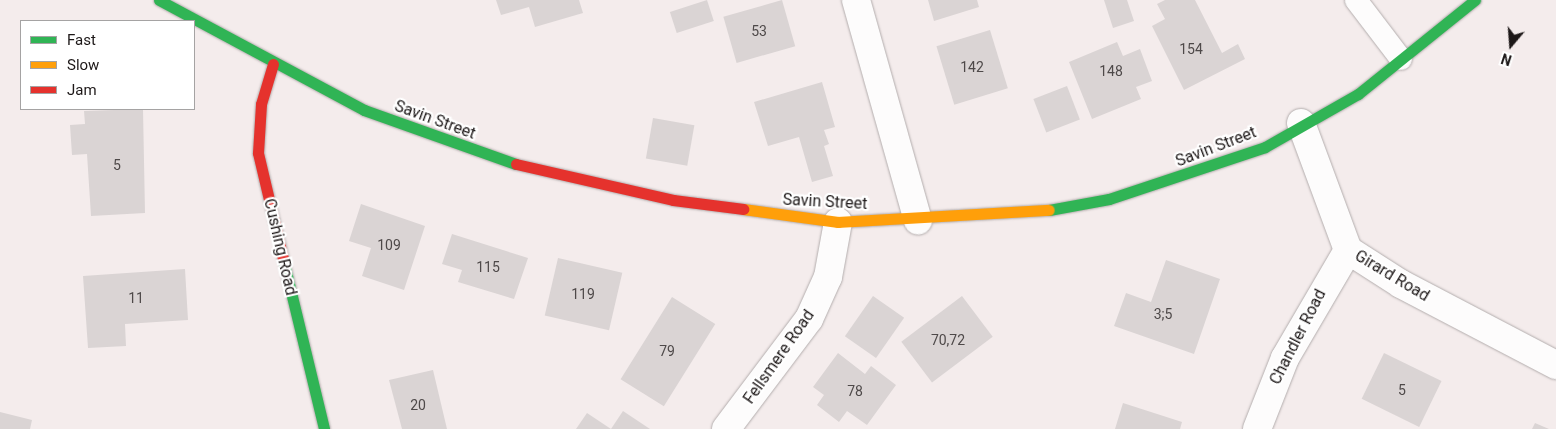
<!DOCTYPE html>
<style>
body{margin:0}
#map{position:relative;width:1556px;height:429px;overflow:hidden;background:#f4ecec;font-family:Roboto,sans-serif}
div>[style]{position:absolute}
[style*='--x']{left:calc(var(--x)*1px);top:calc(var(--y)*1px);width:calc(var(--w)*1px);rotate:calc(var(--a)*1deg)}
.building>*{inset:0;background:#dad4d4;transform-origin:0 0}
.roads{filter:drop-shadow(0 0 1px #b3adad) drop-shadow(0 0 1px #b3adad)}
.lane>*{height:22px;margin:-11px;padding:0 11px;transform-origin:11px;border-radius:11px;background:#fdfcfc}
.street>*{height:28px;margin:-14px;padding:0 14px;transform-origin:14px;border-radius:14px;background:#fdfcfc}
.fast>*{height:11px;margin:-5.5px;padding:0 5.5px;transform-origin:5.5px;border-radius:5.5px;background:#30b455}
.slow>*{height:11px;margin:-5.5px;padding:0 5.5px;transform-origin:5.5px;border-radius:5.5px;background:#ff9f0a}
.jam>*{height:11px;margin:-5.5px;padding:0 5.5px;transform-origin:5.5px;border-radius:5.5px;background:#e5322d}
span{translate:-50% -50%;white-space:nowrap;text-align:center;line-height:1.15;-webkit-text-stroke:4.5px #fff;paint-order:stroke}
.number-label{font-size:14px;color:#4e4949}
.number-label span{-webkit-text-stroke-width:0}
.street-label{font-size:16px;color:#1d1818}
.legend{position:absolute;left:20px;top:20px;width:175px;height:90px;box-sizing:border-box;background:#fff;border:1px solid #a5a3a3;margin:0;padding:6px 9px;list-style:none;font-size:15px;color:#1d1818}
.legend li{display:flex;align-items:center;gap:10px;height:25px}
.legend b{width:25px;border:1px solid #a5a3a3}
.north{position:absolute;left:1486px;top:20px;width:50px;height:50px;-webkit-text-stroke:4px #fff;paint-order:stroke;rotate:198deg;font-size:14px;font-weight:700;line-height:20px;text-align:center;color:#1d1818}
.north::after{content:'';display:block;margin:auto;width:18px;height:22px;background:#1d1818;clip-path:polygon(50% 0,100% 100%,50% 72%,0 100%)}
</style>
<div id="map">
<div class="building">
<div style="clip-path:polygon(496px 0,579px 0,583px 13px,535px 27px,529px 7px,501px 15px)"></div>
<div style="left:707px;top:0;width:22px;height:39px;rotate:72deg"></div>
<div style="left:782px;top:0;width:48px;height:61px;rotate:74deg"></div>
<div style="clip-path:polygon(928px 0,977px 0,979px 7px,934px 21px)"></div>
<div style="clip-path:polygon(1104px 0,1127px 0,1134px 21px,1113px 28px)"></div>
<div style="clip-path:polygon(1165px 0,1195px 0,1222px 53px,1238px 44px,1245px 59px,1184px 90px,1152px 26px,1165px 19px,1157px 4px)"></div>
<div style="left:990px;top:30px;width:61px;height:56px;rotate:73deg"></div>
<div style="clip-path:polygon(1117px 42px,1123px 56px,1140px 49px,1152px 81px,1136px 87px,1141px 99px,1092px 119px,1069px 62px)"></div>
<div style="clip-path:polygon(822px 82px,835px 127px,824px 130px,829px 144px,824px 146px,833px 176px,812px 182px,799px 137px,768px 146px,754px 102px)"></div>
<div style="left:1067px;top:86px;width:36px;height:36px;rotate:69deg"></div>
<div style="clip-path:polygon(143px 109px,145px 213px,91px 216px,87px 154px,72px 155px,70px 125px,85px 124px,84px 111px)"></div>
<div style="left:653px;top:118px;width:42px;height:41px;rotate:10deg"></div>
<div style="clip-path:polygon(361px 204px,425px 226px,404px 290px,362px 276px,371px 248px,349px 241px)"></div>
<div style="clip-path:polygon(452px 234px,528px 258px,514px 299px,458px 282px,462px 270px,442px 264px)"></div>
<div style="left:558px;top:258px;width:66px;height:59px;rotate:13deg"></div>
<div style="clip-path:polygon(1166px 260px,1220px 279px,1194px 354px,1114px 326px,1126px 293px,1151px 302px)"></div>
<div style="clip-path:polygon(185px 269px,188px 320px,125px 324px,126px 346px,88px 348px,83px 276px)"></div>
<div style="left:873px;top:296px;width:38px;height:49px;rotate:35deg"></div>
<div style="left:962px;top:296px;width:51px;height:76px;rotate:53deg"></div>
<div style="left:672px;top:297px;width:51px;height:97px;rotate:32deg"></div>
<div style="clip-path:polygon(838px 353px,865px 374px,871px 366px,896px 385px,867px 425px,847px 411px,839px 422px,817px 405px,824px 395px,813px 387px)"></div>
<div style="left:1384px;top:353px;width:64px;height:51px;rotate:26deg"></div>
<div style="clip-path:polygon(433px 370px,447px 429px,402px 429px,389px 380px)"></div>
<div style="clip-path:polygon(1123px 403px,1182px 422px,1180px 429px,1115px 429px)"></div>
<div style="clip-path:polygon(623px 411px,650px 429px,611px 429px)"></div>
<div style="clip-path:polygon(0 412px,32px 420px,30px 429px,0 429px)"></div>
<div style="clip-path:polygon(587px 413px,611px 429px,576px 429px)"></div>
<div style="clip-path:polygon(1535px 423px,1549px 429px,1532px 429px)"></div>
</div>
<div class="roads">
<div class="lane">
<div style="--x:1356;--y:0;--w:74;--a:52.7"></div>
</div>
<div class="street">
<div style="--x:856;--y:0;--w:229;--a:74.3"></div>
<div style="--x:1301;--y:123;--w:135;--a:69.7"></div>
<div style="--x:1348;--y:250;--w:63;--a:32.7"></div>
<div style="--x:1401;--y:284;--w:175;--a:27.6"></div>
<div style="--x:726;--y:429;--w:138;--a:-53"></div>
<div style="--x:809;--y:319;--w:46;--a:-65.7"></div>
<div style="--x:828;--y:277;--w:56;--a:-79.7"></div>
<div style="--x:1257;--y:429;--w:76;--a:-68.5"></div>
<div style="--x:1285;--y:358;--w:125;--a:-59.7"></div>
</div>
<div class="fast">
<div style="--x:159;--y:0;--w:233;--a:28.2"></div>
<div style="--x:364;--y:110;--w:161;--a:19.6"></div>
<div style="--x:1049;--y:210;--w:61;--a:-10.4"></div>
<div style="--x:1109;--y:199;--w:164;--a:-18.4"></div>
<div style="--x:1265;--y:147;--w:107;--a:-29.7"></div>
<div style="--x:1358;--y:94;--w:150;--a:-38.8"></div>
<div style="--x:283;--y:259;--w:175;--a:76.4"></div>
</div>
<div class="slow">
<div style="--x:743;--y:209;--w:96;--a:7.8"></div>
<div style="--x:838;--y:222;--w:211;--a:-3.3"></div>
</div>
<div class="jam">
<div style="--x:273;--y:64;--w:42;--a:106.7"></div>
<div style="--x:261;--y:104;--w:49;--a:93.5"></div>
<div style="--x:258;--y:153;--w:109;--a:76.7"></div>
<div style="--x:516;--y:164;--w:161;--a:12.9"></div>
<div style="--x:673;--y:200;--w:71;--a:7.3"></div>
</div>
</div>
<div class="number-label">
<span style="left:759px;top:31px">53</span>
<span style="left:1191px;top:49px">154</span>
<span style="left:972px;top:67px">142</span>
<span style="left:1111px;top:71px">148</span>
<span style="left:117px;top:165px">5</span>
<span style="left:389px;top:245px">109</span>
<span style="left:488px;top:267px">115</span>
<span style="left:583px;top:294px">119</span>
<span style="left:136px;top:298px">11</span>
<span style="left:1163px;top:314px">3;5</span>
<span style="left:948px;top:340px">70,72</span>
<span style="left:667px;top:351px">79</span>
<span style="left:1402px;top:390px">5</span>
<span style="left:855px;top:391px">78</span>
<span style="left:418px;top:405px">20</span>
</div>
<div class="street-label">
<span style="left:435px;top:120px;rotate:20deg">Savin Street</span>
<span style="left:1216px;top:147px;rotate:-21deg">Savin Street</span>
<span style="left:825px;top:202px;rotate:3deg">Savin Street</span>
<span style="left:280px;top:247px;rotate:77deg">Cushing Road</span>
<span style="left:1392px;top:276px;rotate:31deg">Girard Road</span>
<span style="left:1298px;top:337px;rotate:-63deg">Chandler Road</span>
<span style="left:779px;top:357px;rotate:-55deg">Fellsmere Road</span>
</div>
<ul class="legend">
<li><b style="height:6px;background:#30b455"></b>Fast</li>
<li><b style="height:6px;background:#ff9f0a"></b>Slow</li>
<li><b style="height:6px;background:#e5322d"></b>Jam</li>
</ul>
<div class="north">N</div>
</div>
